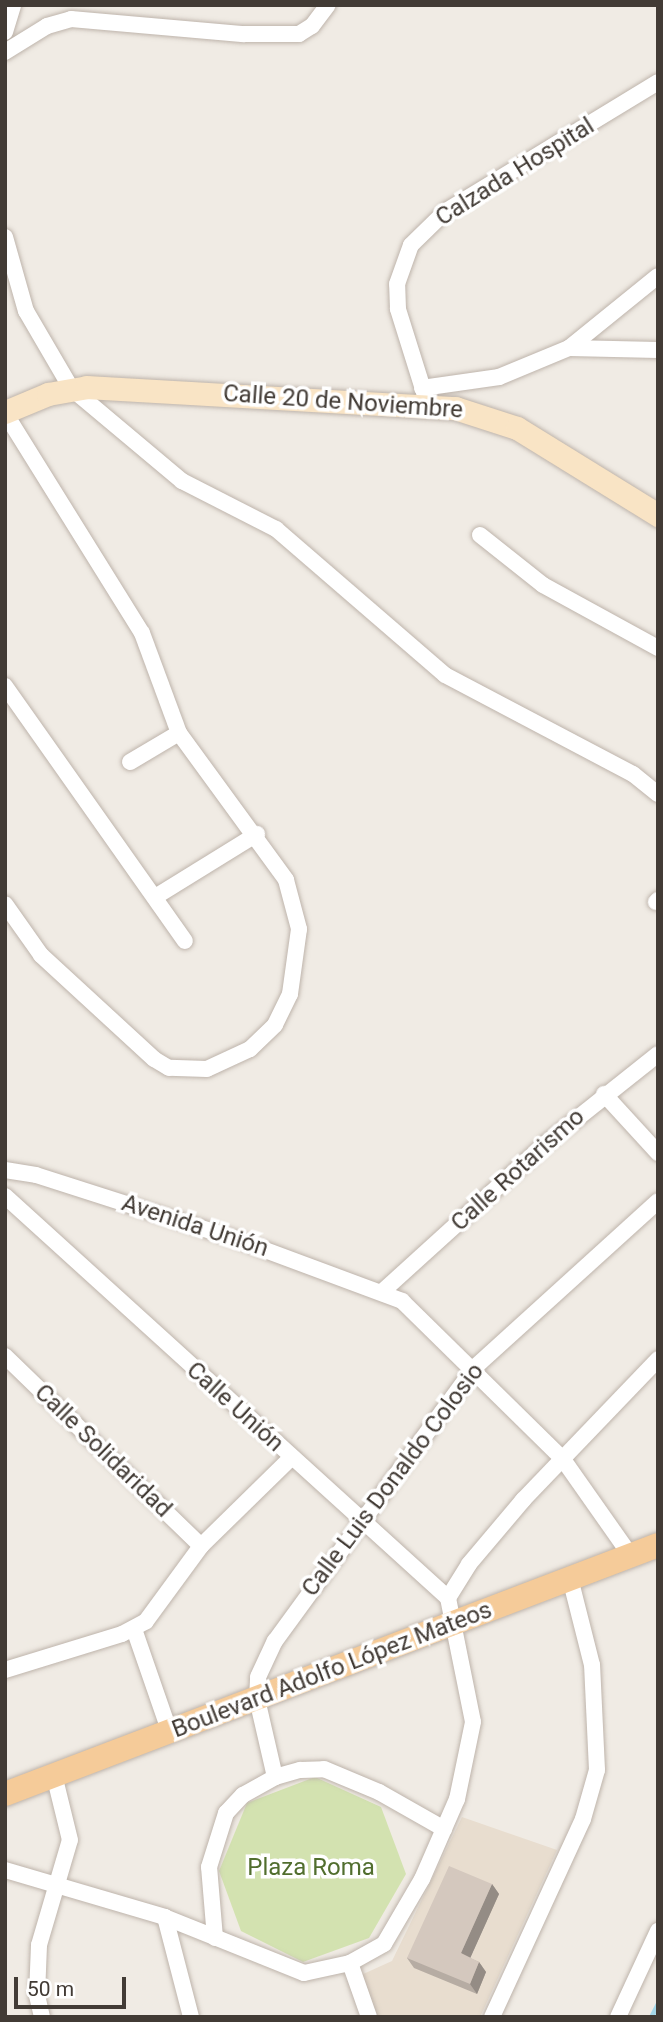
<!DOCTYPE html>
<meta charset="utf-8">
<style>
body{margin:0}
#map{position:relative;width:663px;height:2022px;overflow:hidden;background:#f0ebe4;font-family:Roboto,sans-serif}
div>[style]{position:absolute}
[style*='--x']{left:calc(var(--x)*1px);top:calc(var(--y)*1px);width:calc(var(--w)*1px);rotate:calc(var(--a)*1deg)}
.education>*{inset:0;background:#e8ddcf}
.green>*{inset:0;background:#d3e2b0}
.stream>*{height:4.5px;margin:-2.25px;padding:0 2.25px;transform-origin:2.25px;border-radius:2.25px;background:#a5d8e9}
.roads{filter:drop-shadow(0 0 2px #beb4ab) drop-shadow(0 0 2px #beb4ab)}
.street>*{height:16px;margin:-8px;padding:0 8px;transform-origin:8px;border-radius:8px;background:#fff}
.secondary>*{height:23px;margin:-11.5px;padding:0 11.5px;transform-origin:11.5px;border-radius:11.5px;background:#f9e4c5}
.primary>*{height:24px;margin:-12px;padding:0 12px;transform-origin:12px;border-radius:12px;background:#f5cb99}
.wall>*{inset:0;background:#b6aca3}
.shaded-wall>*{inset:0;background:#948c85}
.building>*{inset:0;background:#d4c8be}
span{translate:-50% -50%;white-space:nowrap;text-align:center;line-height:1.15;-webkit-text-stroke:7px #fff;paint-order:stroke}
.street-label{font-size:24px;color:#423b35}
.park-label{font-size:24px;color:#516e2e}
.frame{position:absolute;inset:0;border:7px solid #423b35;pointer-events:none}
.scale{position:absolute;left:14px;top:1977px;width:112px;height:32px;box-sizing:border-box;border:4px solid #423b35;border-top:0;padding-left:9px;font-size:21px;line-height:24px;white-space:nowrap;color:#423b35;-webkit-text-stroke:5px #fff;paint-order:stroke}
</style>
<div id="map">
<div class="education">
<div style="clip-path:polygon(462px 1817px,557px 1850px,480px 2017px,377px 2017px,361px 1975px,392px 1961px)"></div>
</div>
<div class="green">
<div style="clip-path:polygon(315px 1777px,381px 1807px,406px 1874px,369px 1938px,303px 1962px,241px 1931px,219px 1871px,247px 1803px)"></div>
</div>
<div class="stream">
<div style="--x:651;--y:2017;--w:16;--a:-63"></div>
</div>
<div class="roads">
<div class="street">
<div style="--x:5;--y:32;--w:28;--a:-73"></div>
<div style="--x:5;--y:52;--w:49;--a:-31.8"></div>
<div style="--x:47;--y:26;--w:25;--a:-16"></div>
<div style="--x:71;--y:19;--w:174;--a:5"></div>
<div style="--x:244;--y:34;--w:55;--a:0"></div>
<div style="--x:299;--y:34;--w:15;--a:-32"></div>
<div style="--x:312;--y:26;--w:26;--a:-53"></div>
<div style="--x:5;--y:237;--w:77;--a:74.2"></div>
<div style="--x:26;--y:311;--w:89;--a:59.7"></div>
<div style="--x:71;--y:388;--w:145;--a:40"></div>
<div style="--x:182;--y:481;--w:106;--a:27.1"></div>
<div style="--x:276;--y:529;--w:223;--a:40.8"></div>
<div style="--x:445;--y:675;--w:212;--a:27.8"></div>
<div style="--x:633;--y:774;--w:32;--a:39"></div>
<div style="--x:569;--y:348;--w:89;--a:1.3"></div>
<div style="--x:422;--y:388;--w:78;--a:-8.1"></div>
<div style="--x:499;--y:377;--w:76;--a:-22.5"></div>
<div style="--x:569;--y:348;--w:114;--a:-39"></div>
<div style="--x:428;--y:405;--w:101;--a:-107.4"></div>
<div style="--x:398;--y:309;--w:25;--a:-92"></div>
<div style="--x:397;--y:284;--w:41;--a:-70.3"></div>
<div style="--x:411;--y:245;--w:49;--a:-44.2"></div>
<div style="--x:446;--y:211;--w:248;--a:-31.3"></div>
<div style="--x:5;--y:413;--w:259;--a:58.1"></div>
<div style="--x:142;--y:633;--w:107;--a:69.7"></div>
<div style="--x:179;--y:733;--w:182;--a:53.9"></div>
<div style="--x:286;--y:880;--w:51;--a:75.1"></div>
<div style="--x:299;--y:929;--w:66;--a:97.9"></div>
<div style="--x:290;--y:994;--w:34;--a:116"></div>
<div style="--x:275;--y:1025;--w:35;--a:136"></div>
<div style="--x:250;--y:1049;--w:47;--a:155.1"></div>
<div style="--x:207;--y:1069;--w:38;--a:-178"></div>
<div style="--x:169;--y:1068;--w:17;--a:-149"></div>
<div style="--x:154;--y:1059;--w:154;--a:-137.4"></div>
<div style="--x:41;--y:955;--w:62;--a:-125.2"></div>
<div style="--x:480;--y:535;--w:80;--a:38.4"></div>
<div style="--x:543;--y:585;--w:131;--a:28.7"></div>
<div style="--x:5;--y:686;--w:312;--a:54.8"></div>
<div style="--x:130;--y:762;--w:57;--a:-30.6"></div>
<div style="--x:155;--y:897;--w:120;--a:-31.7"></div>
<div style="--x:656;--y:902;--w:3;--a:-45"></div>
<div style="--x:604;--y:1094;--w:80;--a:47.5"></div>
<div style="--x:5;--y:1170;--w:31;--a:9"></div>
<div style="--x:36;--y:1175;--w:215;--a:17.8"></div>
<div style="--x:241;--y:1241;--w:172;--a:20.4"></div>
<div style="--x:402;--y:1301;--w:224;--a:44.5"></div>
<div style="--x:562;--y:1458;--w:120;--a:54.9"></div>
<div style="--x:5;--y:1196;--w:598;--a:42.22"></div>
<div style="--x:448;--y:1598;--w:126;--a:78.6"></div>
<div style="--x:473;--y:1722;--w:79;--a:101.7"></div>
<div style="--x:457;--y:1799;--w:87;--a:113.6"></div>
<div style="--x:422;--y:1879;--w:75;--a:120.3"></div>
<div style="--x:384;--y:1944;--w:39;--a:151"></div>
<div style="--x:350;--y:1963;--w:47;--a:167.7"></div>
<div style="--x:304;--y:1973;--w:150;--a:-158.1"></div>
<div style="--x:165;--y:1917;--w:167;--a:-163.6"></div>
<div style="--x:383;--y:1291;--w:219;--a:-42.2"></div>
<div style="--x:545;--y:1144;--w:144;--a:-38.5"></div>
<div style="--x:5;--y:1356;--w:273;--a:44.1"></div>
<div style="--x:448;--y:1598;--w:40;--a:-58"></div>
<div style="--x:469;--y:1564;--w:84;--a:-49.8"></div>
<div style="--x:523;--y:1500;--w:195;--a:-46.2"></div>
<div style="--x:134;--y:1629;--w:110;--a:70.9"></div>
<div style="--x:5;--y:1670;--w:122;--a:-17.1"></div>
<div style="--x:122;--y:1634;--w:27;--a:-28"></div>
<div style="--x:146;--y:1621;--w:93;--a:-53.7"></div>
<div style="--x:201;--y:1546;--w:126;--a:-44.4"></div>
<div style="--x:275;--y:1777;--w:80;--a:-103"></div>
<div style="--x:257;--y:1699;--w:22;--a:-87"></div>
<div style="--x:258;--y:1677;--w:40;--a:-65"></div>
<div style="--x:275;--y:1641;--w:338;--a:-53.9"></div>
<div style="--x:474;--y:1368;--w:248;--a:-42.2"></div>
<div style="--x:165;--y:1917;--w:103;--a:75.4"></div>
<div style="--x:215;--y:1938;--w:71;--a:-94.8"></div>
<div style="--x:209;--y:1867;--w:57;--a:-72.5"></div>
<div style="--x:226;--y:1813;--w:25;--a:-47"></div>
<div style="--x:243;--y:1795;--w:37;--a:-29"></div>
<div style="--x:275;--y:1777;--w:26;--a:-16"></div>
<div style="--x:300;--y:1770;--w:24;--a:-2"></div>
<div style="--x:324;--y:1769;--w:60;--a:22.7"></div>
<div style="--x:379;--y:1792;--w:75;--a:29.6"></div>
<div style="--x:350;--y:1963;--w:57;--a:70.6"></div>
<div style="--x:42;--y:2017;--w:23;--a:-103"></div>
<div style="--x:37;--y:1995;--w:50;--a:-87.7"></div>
<div style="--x:39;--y:1945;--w:109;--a:-73.6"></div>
<div style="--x:70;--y:1840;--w:67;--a:-103.8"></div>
<div style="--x:492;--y:2017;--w:218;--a:-65.3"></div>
<div style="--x:583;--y:1819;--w:51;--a:-74.1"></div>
<div style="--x:597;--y:1770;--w:105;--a:-92.7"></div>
<div style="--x:592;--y:1665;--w:90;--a:-104.2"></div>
<div style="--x:618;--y:2017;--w:95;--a:-65.1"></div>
</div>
<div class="secondary">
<div style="--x:5;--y:412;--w:47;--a:-22.7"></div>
<div style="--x:48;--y:394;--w:39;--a:-10"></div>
<div style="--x:86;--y:387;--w:370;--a:3.3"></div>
<div style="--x:455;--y:408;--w:65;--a:17.9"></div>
<div style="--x:517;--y:428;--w:166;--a:31.7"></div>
</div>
<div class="primary">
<div style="--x:5;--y:1794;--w:699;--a:-20.87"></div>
</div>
</div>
<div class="wall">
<div style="clip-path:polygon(492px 1884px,499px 1894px,470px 1958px,479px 1962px,486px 1972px,477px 1994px,414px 1968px,407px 1958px)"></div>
</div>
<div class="shaded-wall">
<div style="clip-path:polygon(492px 1884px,499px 1894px,468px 1963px,461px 1953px)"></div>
<div style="clip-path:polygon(479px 1962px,486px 1972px,477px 1994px,470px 1984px)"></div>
</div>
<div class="building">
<div style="clip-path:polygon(449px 1866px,492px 1884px,461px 1953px,479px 1962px,470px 1984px,407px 1958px)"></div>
</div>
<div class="street-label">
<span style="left:515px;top:172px;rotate:-32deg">Calzada Hospital</span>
<span style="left:343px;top:402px;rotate:4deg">Calle 20 de Noviembre</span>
<span style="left:518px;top:1170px;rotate:-42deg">Calle Rotarismo</span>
<span style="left:195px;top:1226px;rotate:18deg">Avenida Unión</span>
<span style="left:235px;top:1407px;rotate:42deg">Calle Unión</span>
<span style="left:103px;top:1451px;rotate:44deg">Calle Solidaridad</span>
<span style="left:393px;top:1480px;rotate:-53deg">Calle Luis Donaldo Colosio</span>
<span style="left:332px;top:1670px;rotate:-21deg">Boulevard Adolfo López Mateos</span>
</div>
<div class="park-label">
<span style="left:311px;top:1868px">Plaza Roma</span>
</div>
<div class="frame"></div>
<div class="scale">50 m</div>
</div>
